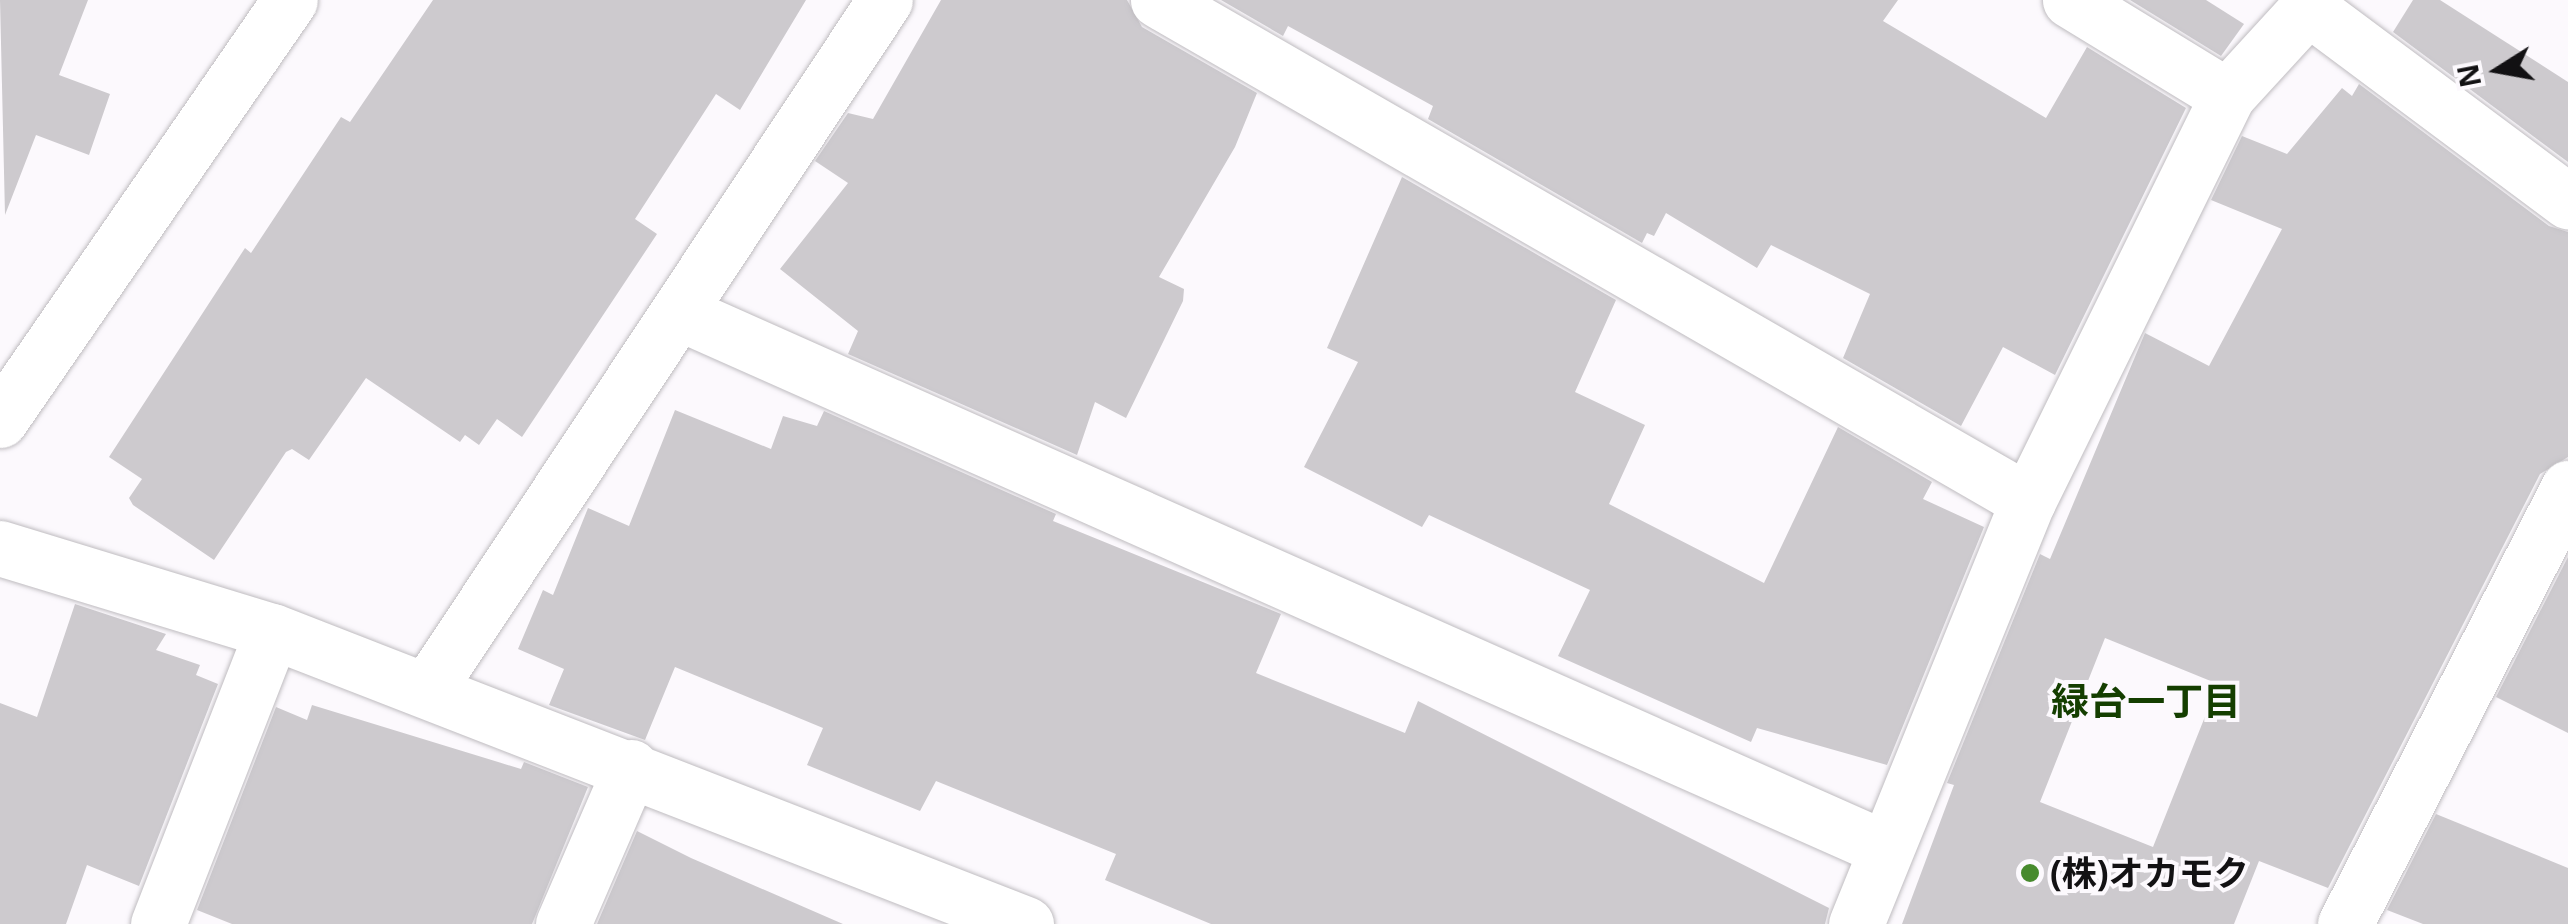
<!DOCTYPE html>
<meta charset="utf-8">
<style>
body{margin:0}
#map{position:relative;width:2568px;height:924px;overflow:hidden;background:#fcf9fd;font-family:"Open Sans","Noto Sans JP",sans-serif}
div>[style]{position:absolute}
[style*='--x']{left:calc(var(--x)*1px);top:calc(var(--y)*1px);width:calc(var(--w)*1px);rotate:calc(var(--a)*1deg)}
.building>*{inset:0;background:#cdcace}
.roads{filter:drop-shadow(0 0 2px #bfbcc0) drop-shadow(0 0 2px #bfbcc0)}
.street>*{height:55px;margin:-27.5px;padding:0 27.5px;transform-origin:27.5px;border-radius:27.5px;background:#fff}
.secondary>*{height:55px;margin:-27.5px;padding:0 27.5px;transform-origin:27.5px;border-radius:27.5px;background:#fff}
.dots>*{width:28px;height:28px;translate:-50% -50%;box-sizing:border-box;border:5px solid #fcf9fd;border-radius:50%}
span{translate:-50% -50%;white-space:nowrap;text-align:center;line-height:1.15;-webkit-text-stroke:8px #fcf9fd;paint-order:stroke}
.poi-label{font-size:35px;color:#121113;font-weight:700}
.left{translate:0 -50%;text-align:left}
.neighbourhood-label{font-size:38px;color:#143e00;font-weight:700}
.north{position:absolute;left:2448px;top:20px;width:100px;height:100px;-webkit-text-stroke:8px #fcf9fd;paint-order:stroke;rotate:259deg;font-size:28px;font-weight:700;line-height:40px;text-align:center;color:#121113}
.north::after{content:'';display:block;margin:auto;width:35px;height:45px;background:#121113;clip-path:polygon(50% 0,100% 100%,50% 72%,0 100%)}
</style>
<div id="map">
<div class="building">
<div style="clip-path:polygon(0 0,88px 0,59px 75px,110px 94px,89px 155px,36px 135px,5px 215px)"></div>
<div style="clip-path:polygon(433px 0,806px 0,740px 110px,716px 94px,635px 219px,657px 234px,522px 437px,497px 419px,479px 445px,465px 435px,460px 442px,366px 378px,309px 460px,292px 449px,286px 452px,214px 560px,133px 505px,129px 498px,142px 479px,109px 457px,245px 248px,251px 253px,341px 117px,350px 122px)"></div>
<div style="clip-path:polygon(941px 0,1127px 0,1142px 27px,1257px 93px,1235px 147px,1159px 277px,1184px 289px,1183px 301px,1126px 418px,1095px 402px,1077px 455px,848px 354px,858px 331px,780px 269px,848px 183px,815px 161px,848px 113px,873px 119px)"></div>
<div style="clip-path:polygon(1221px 0,1898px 0,1883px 21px,2046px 118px,2087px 47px,2186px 108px,2055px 375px,2003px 347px,1961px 426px,1843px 358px,1870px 294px,1771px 245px,1757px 268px,1666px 213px,1654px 236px,1647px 233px,1642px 243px,1428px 119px,1433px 106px,1288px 26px,1283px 36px)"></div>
<div style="clip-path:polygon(2130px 0,2206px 0,2244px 24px,2221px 56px)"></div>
<div style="clip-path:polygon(2413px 0,2440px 0,2568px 82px,2568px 162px,2393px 32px)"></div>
<div style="clip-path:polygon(evenodd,2359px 84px,2549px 226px,2568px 232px,2568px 457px,2540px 474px,2328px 888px,2259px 861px,2234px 924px,1902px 924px,1954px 785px,1947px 783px,2040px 554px,2050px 559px,2145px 333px,2209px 366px,2282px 229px,2211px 200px,2242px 136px,2287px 154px,2342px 88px,2352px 96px,2359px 84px,2105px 638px,2218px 684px,2153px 847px,2040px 802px,2105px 638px)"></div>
<div style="clip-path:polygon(1402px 177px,1616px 300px,1575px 392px,1645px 425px,1609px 504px,1764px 583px,1838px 427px,1932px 482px,1923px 499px,1984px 527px,1887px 765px,1757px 728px,1751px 742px,1558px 656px,1590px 590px,1429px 515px,1422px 527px,1304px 467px,1358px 362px,1327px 348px)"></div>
<div style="clip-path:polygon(675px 410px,771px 449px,783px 416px,817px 426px,824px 411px,1056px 514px,1053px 521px,1281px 614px,1256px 673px,1405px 733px,1418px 701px,1829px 908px,1825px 924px,1211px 924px,1105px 880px,1116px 854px,936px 781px,920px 811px,807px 765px,823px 728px,675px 667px,645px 740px,549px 705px,564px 669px,518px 649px,543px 590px,553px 595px,588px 508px,629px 526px)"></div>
<div style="clip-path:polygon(2568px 557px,2568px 733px,2496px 697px)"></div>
<div style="clip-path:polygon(75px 604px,166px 634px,156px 650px,200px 665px,196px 675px,218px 684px,139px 886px,87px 865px,66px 924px,0 924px,0 703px,37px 717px)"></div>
<div style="clip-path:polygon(312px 705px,521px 769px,524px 762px,588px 787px,532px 924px,232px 924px,197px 910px,276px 707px,307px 720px)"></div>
<div style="clip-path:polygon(2436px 814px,2568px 868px,2568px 924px,2423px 924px,2387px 910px)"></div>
<div style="clip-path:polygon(637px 831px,691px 858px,843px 924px,597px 924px)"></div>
</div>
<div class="roads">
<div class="street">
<div style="--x:1158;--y:0;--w:1004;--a:29.94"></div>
<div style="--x:2070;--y:0;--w:184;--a:31.4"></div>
<div style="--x:2310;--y:9;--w:322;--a:36.7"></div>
<div style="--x:680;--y:313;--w:1318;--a:23.96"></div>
<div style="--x:0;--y:548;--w:284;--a:17"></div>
<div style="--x:272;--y:631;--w:809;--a:21.24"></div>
<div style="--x:427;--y:690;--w:828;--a:-56.43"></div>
<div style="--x:158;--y:924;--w:314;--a:-68.7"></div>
<div style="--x:563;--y:924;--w:171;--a:-66.6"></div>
<div style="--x:1856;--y:924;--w:457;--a:-67.9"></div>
<div style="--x:2028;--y:501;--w:451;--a:-63.8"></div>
<div style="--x:2227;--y:96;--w:130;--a:-47.5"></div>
<div style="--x:2345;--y:924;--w:490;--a:-62.9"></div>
</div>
<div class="secondary">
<div style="--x:0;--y:420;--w:510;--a:-55.38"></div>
</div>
</div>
<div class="dots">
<div style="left:2030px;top:873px;background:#478a2d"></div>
</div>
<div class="poi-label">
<span class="left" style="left:2050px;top:873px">(株)オカモク</span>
</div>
<div class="neighbourhood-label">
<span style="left:2146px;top:701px">緑台一丁目</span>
</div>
<div class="north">N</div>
</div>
